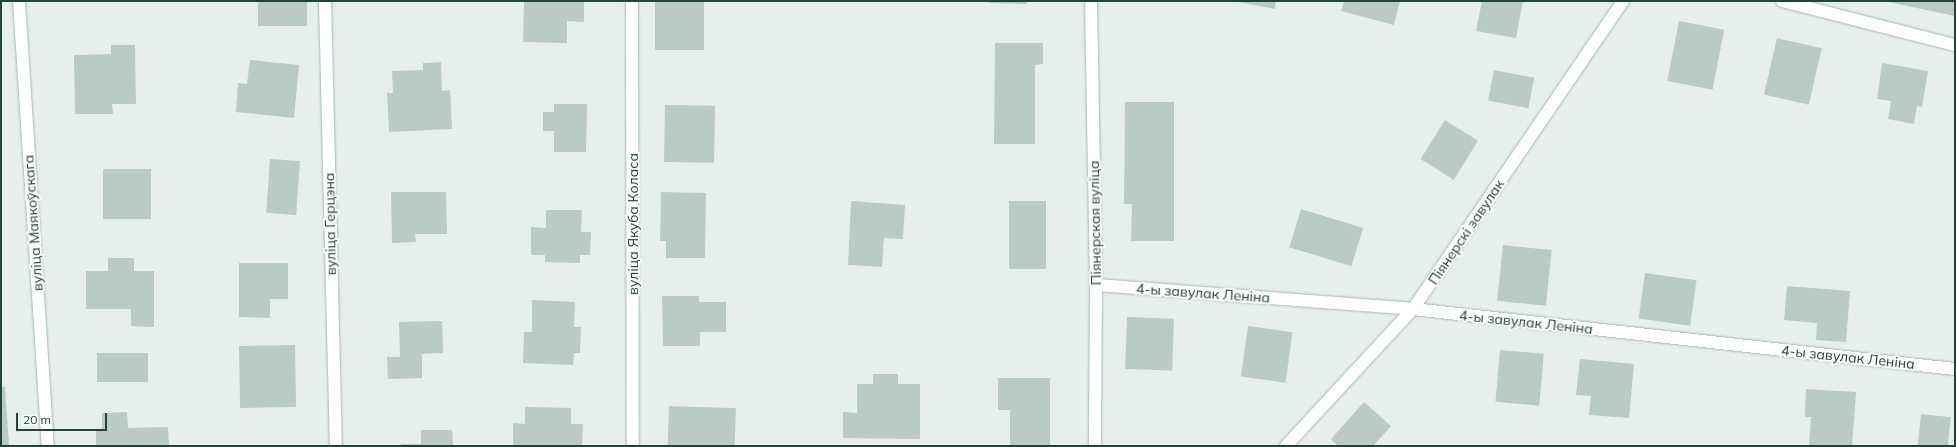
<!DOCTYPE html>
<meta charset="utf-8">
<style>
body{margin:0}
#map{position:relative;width:1956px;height:447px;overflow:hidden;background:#e6efeb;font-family:Mulish,sans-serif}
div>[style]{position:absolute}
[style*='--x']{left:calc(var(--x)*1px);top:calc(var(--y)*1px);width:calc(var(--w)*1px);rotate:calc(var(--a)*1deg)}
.building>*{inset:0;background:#bbcac4;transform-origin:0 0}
.roads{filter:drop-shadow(0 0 1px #a8b8b2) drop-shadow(0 0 1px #a8b8b2)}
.minor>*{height:12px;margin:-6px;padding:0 6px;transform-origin:6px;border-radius:6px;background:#fff}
span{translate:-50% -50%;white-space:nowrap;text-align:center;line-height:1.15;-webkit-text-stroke:4px #f7fbf9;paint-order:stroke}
.street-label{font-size:14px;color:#24423a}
.frame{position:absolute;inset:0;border:2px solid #24423a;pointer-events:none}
.scale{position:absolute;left:16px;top:413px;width:91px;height:18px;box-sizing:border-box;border:2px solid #24423a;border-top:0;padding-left:5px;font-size:12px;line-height:14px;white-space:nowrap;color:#24423a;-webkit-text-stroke:3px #f7fbf9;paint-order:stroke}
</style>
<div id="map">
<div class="building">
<div style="left:258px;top:1px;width:49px;height:25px"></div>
<div style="clip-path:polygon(524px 1px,584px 1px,584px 22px,567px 21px,567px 43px,523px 42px)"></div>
<div style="left:655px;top:1px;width:49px;height:49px"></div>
<div style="clip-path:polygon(989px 1px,1027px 1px,1027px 4px,989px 3px)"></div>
<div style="clip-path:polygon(1233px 1px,1276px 1px,1275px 9px)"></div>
<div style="clip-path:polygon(1344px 1px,1400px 1px,1394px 25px,1341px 11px)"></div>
<div style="clip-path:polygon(1482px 1px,1523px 1px,1516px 38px,1476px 31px)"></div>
<div style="clip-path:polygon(1888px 1px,1955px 1px,1955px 16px,1888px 2px)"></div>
<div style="left:1679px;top:21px;width:46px;height:61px;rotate:11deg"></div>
<div style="left:1777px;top:38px;width:46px;height:58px;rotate:13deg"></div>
<div style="clip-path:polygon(995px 43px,1043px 43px,1043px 64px,1035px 65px,1035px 144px,994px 144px)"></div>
<div style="clip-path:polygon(111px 45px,135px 45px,136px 104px,112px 104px,113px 114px,75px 114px,74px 55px,111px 54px)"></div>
<div style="clip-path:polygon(250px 60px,299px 65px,294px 118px,236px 112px,238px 83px,247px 84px)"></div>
<div style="clip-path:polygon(441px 62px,442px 91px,450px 90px,452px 129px,389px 132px,387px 93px,393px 93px,392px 71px,423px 70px,423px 63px)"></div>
<div style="clip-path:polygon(1882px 63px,1928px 71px,1922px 107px,1917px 106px,1914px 124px,1888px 119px,1891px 101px,1877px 99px)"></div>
<div style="left:1494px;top:70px;width:41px;height:31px;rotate:11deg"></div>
<div style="clip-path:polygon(1125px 102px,1174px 102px,1174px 241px,1131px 241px,1132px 204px,1124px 204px)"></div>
<div style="clip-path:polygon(554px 104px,587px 104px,586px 152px,554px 152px,554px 131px,543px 131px,543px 112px,554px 112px)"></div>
<div style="left:665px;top:105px;width:50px;height:57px;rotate:1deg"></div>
<div style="left:1445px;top:120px;width:39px;height:46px;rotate:32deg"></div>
<div style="left:270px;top:159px;width:30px;height:54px;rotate:4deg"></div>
<div style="left:103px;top:169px;width:48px;height:50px"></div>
<div style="clip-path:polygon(391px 192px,446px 192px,447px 234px,415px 234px,416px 242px,392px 243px)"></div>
<div style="clip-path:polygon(661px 192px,706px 193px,705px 258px,666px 258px,666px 241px,660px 241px)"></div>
<div style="clip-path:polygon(851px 201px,905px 205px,903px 239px,884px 238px,882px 267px,848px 265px)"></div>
<div style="left:1009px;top:201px;width:37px;height:68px"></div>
<div style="left:1301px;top:209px;width:65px;height:40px;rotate:17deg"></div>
<div style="clip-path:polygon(546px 210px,582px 210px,581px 232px,591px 232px,590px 255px,580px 255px,580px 263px,545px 262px,545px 255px,531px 255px,531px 227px,546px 228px)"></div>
<div style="left:1503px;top:245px;width:49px;height:56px;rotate:6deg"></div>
<div style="clip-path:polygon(108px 258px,134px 258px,134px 271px,154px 271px,154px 327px,131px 326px,131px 309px,86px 309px,86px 271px,108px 271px)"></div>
<div style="clip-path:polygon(239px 263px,288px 263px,288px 299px,270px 299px,270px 318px,239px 317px)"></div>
<div style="left:1645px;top:273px;width:52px;height:46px;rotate:8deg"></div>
<div style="clip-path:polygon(1787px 286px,1850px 291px,1846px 342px,1816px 340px,1817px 323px,1784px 320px)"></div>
<div style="clip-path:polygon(662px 296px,699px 296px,699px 302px,726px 302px,726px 332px,700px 332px,700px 346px,663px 346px)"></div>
<div style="clip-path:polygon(532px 300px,575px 302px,574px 327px,581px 327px,580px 353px,574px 353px,573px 365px,523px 363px,524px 332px,532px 332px)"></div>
<div style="left:1127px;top:317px;width:47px;height:52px;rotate:2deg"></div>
<div style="clip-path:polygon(442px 321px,443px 353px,422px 354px,422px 378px,388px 379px,387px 357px,400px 357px,399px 322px)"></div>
<div style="left:1248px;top:326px;width:45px;height:51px;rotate:8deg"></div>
<div style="left:295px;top:345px;width:62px;height:56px;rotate:89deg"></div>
<div style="left:1500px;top:350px;width:44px;height:52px;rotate:5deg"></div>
<div style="left:97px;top:353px;width:51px;height:29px"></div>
<div style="clip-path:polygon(1580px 359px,1634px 364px,1629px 418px,1589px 415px,1591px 396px,1576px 395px)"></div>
<div style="clip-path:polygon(873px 374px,898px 374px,898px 384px,920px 384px,920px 439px,843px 438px,843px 412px,857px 413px,857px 384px,873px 384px)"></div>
<div style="clip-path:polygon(998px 378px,1050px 378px,1050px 446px,1010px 446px,1010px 410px,998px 410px)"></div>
<div style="clip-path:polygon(1px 387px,5px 387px,9px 446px,1px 446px)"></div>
<div style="clip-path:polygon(1806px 389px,1856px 392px,1852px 446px,1809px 446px,1811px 417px,1805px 417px)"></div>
<div style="clip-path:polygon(1364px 402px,1391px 426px,1373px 446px,1338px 446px,1331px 439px)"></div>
<div style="left:669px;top:406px;width:67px;height:40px;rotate:2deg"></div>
<div style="clip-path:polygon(525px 407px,571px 408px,571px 424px,583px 424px,582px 446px,513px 446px,513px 423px,525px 424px)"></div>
<div style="clip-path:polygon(127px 412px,128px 428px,168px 427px,169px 446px,96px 446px,96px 429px,102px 429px,102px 413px)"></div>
<div style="left:1921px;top:414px;width:30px;height:32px;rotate:6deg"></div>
<div style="clip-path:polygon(421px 430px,452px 430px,453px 446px,401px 446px,401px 444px,421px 444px)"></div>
</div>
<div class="roads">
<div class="minor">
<div style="--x:19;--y:1;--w:446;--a:86.3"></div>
<div style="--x:325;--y:1;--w:445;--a:88.6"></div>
<div style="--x:632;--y:1;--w:445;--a:89.9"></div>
<div style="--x:1091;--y:1;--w:284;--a:89"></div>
<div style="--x:1096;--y:285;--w:161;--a:90.4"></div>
<div style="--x:1782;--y:1;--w:179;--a:14.3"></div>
<div style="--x:1096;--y:285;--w:318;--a:4.3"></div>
<div style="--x:1413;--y:309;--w:545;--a:6.32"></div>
<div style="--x:1286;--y:446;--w:187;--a:-47.2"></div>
<div style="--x:1413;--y:309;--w:373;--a:-55.7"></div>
</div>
</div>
<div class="street-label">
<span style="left:33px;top:223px;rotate:-94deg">вуліца Маякоўскага</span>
<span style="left:1095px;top:223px;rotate:-91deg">Піянерская вуліца</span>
<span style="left:330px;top:224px;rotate:-91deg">вуліца Герцэна</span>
<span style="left:633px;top:224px;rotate:-90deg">вуліца Якуба Коласа</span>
<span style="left:1466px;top:232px;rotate:-56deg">Піянерскі завулак</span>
<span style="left:1203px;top:293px;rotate:4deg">4-ы завулак Леніна</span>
<span style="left:1526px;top:322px;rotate:6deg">4-ы завулак Леніна</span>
<span style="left:1848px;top:357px;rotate:6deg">4-ы завулак Леніна</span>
</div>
<div class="frame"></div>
<div class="scale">20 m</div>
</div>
